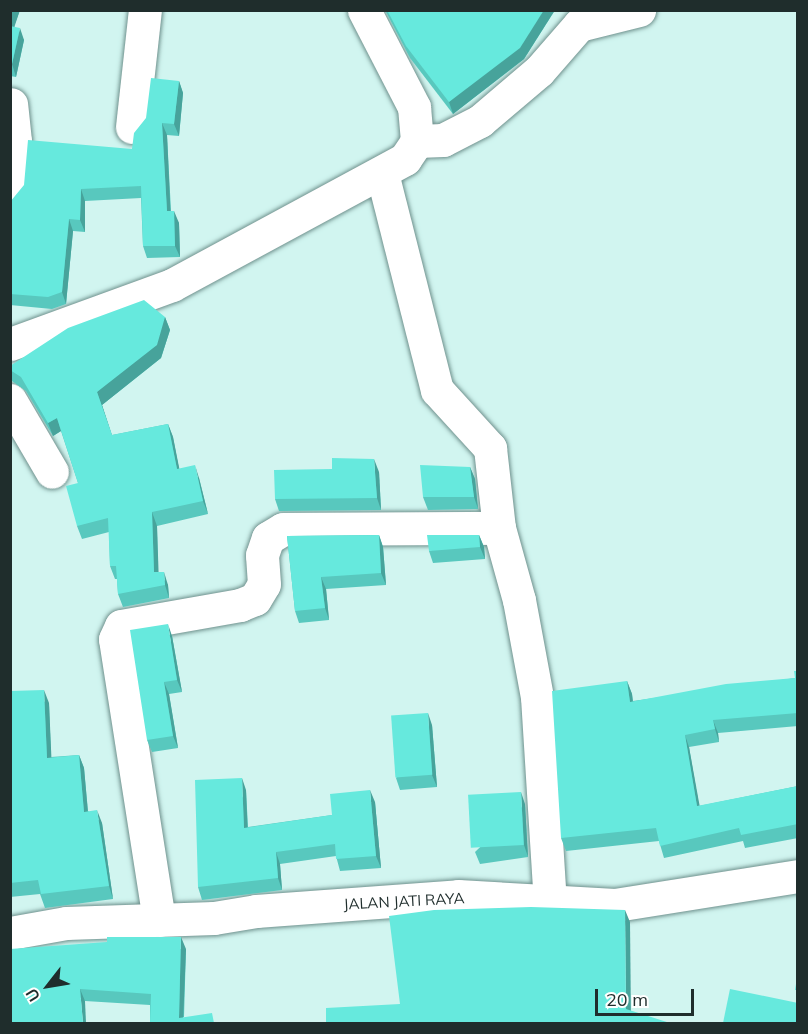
<!DOCTYPE html>
<style>
body{margin:0}
#map{position:relative;width:808px;height:1034px;overflow:hidden;background:#d1f5f0;font-family:Mulish,sans-serif}
div>[style]{position:absolute}
[style*='--x']{left:calc(var(--x)*1px);top:calc(var(--y)*1px);width:calc(var(--w)*1px);rotate:calc(var(--a)*1deg)}
.roads{filter:drop-shadow(0 0 2px #6f918d) drop-shadow(0 0 2px #6f918d)}
.minor>*{height:33px;margin:-16.5px;padding:0 16.5px;transform-origin:16.5px;border-radius:16.5px;background:#fff}
.wall>*{inset:0;background:#58c8be}
.shaded-wall>*{inset:0;background:#47a39b}
.building>*{inset:0;background:#66e9dd;transform-origin:0 0}
span{translate:-50% -50%;white-space:nowrap;text-align:center;line-height:1.15;-webkit-text-stroke:4.5px #fff;paint-order:stroke}
.street-label{font-size:15px;color:#1f2d2c}
.frame{position:absolute;inset:0;border:12px solid #1f2d2c;pointer-events:none}
.north{position:absolute;left:18px;top:956px;width:60px;height:60px;-webkit-text-stroke:4px #fff;paint-order:stroke;rotate:239deg;font-size:16px;font-weight:700;line-height:24px;text-align:center;color:#1f2d2c}
.north::after{content:'';display:block;margin:auto;width:21px;height:27px;background:#1f2d2c;clip-path:polygon(50% 0,100% 100%,50% 72%,0 100%)}
.scale{position:absolute;left:595px;top:989px;width:99px;height:27px;box-sizing:border-box;border:3px solid #1f2d2c;border-top:0;padding-left:8px;font-size:18px;line-height:21px;white-space:nowrap;color:#1f2d2c;-webkit-text-stroke:4px #fff;paint-order:stroke}
</style>
<div id="map">
<div class="roads">
<div class="minor">
<div style="--x:132;--y:127;--w:118;--a:-83.7"></div>
<div style="--x:417;--y:141;--w:26;--a:-2"></div>
<div style="--x:443;--y:140;--w:42;--a:-27.2"></div>
<div style="--x:480;--y:121;--w:77;--a:-40.3"></div>
<div style="--x:539;--y:71;--w:61;--a:-49"></div>
<div style="--x:579;--y:25;--w:62;--a:-14"></div>
<div style="--x:382;--y:173;--w:224;--a:75.8"></div>
<div style="--x:437;--y:390;--w:79;--a:47.6"></div>
<div style="--x:490;--y:448;--w:81;--a:83.6"></div>
<div style="--x:499;--y:528;--w:75;--a:74.5"></div>
<div style="--x:519;--y:600;--w:99;--a:79.5"></div>
<div style="--x:537;--y:697;--w:205;--a:86.4"></div>
<div style="--x:10;--y:195;--w:54;--a:-84.7"></div>
<div style="--x:15;--y:141;--w:37;--a:-96"></div>
<div style="--x:10;--y:344;--w:172;--a:-20"></div>
<div style="--x:172;--y:285;--w:265;--a:-28.4"></div>
<div style="--x:405;--y:159;--w:22;--a:-56"></div>
<div style="--x:417;--y:141;--w:34;--a:-95"></div>
<div style="--x:414;--y:107;--w:109;--a:-117.3"></div>
<div style="--x:10;--y:400;--w:83;--a:59.7"></div>
<div style="--x:159;--y:920;--w:284;--a:-98.9"></div>
<div style="--x:115;--y:639;--w:14;--a:-65"></div>
<div style="--x:121;--y:626;--w:121;--a:-10"></div>
<div style="--x:240;--y:605;--w:16;--a:-22"></div>
<div style="--x:255;--y:599;--w:17;--a:-59"></div>
<div style="--x:264;--y:584;--w:29;--a:-94"></div>
<div style="--x:262;--y:555;--w:18;--a:-71"></div>
<div style="--x:268;--y:538;--w:17;--a:-31"></div>
<div style="--x:283;--y:529;--w:216;--a:-0.3"></div>
<div style="--x:10;--y:933;--w:57;--a:-10.1"></div>
<div style="--x:66;--y:923;--w:148;--a:-1.9"></div>
<div style="--x:214;--y:918;--w:43;--a:-9.5"></div>
<div style="--x:256;--y:911;--w:203;--a:-4.2"></div>
<div style="--x:458;--y:896;--w:157;--a:3.3"></div>
<div style="--x:615;--y:905;--w:185;--a:-9"></div>
</div>
</div>
<div class="wall">
<div style="clip-path:polygon(10px 10px,20px 10px,14px 26px,24px 40px,16px 77px,10px 76px)"></div>
<div style="clip-path:polygon(385px 10px,555px 10px,524px 59px,453px 114px,410px 58px)"></div>
<div style="clip-path:polygon(179px 81px,183px 93px,179px 136px,167px 135px,171px 211px,179px 223px,180px 257px,147px 258px,143px 246px,141px 198px,85px 201px,85px 232px,73px 231px,66px 304px,52px 309px,10px 305px,10px 202px,132px 149px)"></div>
<div style="clip-path:polygon(165px 317px,170px 330px,161px 358px,102px 405px,112px 435px,168px 424px,173px 437px,179px 469px,199px 478px,208px 514px,157px 526px,158px 572px,168px 585px,169px 598px,123px 607px,118px 594px,117px 579px,115px 579px,110px 566px,109px 532px,82px 539px,77px 526px,78px 483px,61px 431px,53px 436px,26px 391px,12px 381px,10px 376px,10px 366px)"></div>
<div style="clip-path:polygon(470px 467px,475px 479px,478px 509px,428px 510px,423px 497px)"></div>
<div style="clip-path:polygon(379px 472px,381px 510px,279px 511px,275px 499px)"></div>
<div style="clip-path:polygon(379px 535px,383px 547px,386px 585px,326px 589px,329px 620px,299px 623px,295px 611px,287px 536px)"></div>
<div style="clip-path:polygon(479px 535px,484px 547px,485px 559px,433px 563px,429px 551px)"></div>
<div style="clip-path:polygon(172px 636px,182px 692px,169px 694px,178px 748px,152px 752px,147px 740px)"></div>
<div style="clip-path:polygon(798px 671px,798px 726px,718px 733px,719px 742px,689px 747px,699px 806px,798px 786px,798px 838px,745px 848px,743px 841px,664px 858px,659px 841px,566px 851px,561px 838px,627px 681px,632px 694px,633px 701px,795px 678px)"></div>
<div style="clip-path:polygon(10px 691px,49px 703px,51px 757px,79px 755px,84px 768px,88px 811px,102px 823px,113px 899px,45px 908px,40px 894px,10px 897px)"></div>
<div style="clip-path:polygon(432px 725px,437px 787px,400px 790px,396px 778px)"></div>
<div style="clip-path:polygon(246px 790px,248px 827px,332px 815px,375px 802px,381px 868px,340px 871px,336px 856px,280px 864px,282px 890px,202px 900px,198px 887px)"></div>
<div style="clip-path:polygon(525px 804px,528px 857px,480px 864px,475px 852px)"></div>
<div style="clip-path:polygon(10px 949px,186px 949px,184px 1017px,150px 1023px,150px 1005px,85px 1001px)"></div>
</div>
<div class="shaded-wall">
<div style="clip-path:polygon(11px 10px,20px 10px,11px 37px,10px 12px)"></div>
<div style="clip-path:polygon(544px 10px,555px 10px,524px 59px,453px 114px,449px 102px)"></div>
<div style="clip-path:polygon(20px 28px,24px 40px,16px 77px,12px 64px)"></div>
<div style="clip-path:polygon(179px 81px,183px 93px,179px 136px,174px 124px)"></div>
<div style="clip-path:polygon(162px 123px,167px 135px,171px 223px,167px 211px)"></div>
<div style="clip-path:polygon(81px 189px,85px 201px,85px 232px,80px 220px)"></div>
<div style="clip-path:polygon(174px 211px,179px 223px,180px 257px,175px 246px)"></div>
<div style="clip-path:polygon(69px 219px,73px 231px,66px 304px,62px 292px)"></div>
<div style="clip-path:polygon(165px 317px,170px 330px,161px 358px,102px 405px,116px 448px,97px 392px)"></div>
<div style="clip-path:polygon(57px 418px,61px 431px,53px 436px,48px 423px)"></div>
<div style="clip-path:polygon(168px 424px,173px 437px,182px 482px,177px 469px)"></div>
<div style="clip-path:polygon(374px 459px,379px 472px,381px 510px,377px 498px)"></div>
<div style="clip-path:polygon(195px 465px,199px 478px,208px 514px,203px 501px)"></div>
<div style="clip-path:polygon(470px 467px,475px 479px,478px 509px,474px 497px)"></div>
<div style="clip-path:polygon(152px 512px,157px 526px,159px 585px,154px 572px)"></div>
<div style="clip-path:polygon(379px 535px,383px 547px,386px 585px,381px 573px)"></div>
<div style="clip-path:polygon(479px 535px,484px 547px,485px 559px,480px 547px)"></div>
<div style="clip-path:polygon(164px 572px,168px 585px,169px 598px,165px 585px)"></div>
<div style="clip-path:polygon(321px 577px,326px 589px,329px 620px,325px 608px)"></div>
<div style="clip-path:polygon(168px 624px,172px 636px,182px 692px,177px 680px)"></div>
<div style="clip-path:polygon(627px 681px,632px 694px,634px 714px,630px 702px)"></div>
<div style="clip-path:polygon(164px 682px,169px 694px,178px 748px,173px 736px)"></div>
<div style="clip-path:polygon(44px 690px,49px 703px,52px 771px,47px 758px)"></div>
<div style="clip-path:polygon(428px 713px,432px 725px,437px 787px,432px 775px)"></div>
<div style="clip-path:polygon(713px 720px,718px 733px,719px 742px,715px 729px)"></div>
<div style="clip-path:polygon(685px 735px,689px 747px,702px 819px,697px 806px)"></div>
<div style="clip-path:polygon(79px 755px,84px 768px,89px 825px,84px 812px)"></div>
<div style="clip-path:polygon(242px 778px,246px 790px,248px 840px,244px 828px)"></div>
<div style="clip-path:polygon(370px 790px,375px 802px,381px 868px,376px 856px)"></div>
<div style="clip-path:polygon(521px 792px,525px 804px,528px 857px,524px 845px)"></div>
<div style="clip-path:polygon(97px 810px,102px 823px,113px 899px,109px 886px)"></div>
<div style="clip-path:polygon(276px 852px,280px 864px,282px 890px,278px 878px)"></div>
<div style="clip-path:polygon(625px 910px,630px 922px,631px 1021px,626px 1009px)"></div>
<div style="clip-path:polygon(181px 937px,186px 949px,183px 1023px,179px 1018px)"></div>
<div style="clip-path:polygon(80px 989px,85px 1001px,86px 1023px,83px 1023px)"></div>
</div>
<div class="building">
<div style="clip-path:polygon(387px 10px,544px 10px,520px 48px,449px 102px,406px 46px)"></div>
<div style="clip-path:polygon(10px 26px,20px 28px,12px 64px,10px 64px)"></div>
<div style="clip-path:polygon(151px 78px,179px 81px,174px 124px,162px 123px,167px 211px,174px 211px,175px 246px,143px 246px,141px 186px,81px 189px,80px 220px,69px 219px,62px 292px,48px 297px,10px 294px,10px 202px,24px 185px,28px 140px,132px 149px,134px 133px,146px 118px)"></div>
<div style="clip-path:polygon(144px 300px,165px 317px,157px 345px,97px 392px,112px 435px,168px 424px,177px 469px,195px 465px,203px 501px,152px 512px,154px 572px,164px 572px,165px 585px,118px 594px,116px 566px,110px 566px,108px 518px,77px 526px,66px 486px,78px 483px,57px 418px,48px 423px,21px 377px,10px 370px,10px 366px,68px 328px)"></div>
<div style="clip-path:polygon(332px 458px,374px 459px,377px 498px,275px 499px,274px 470px,332px 469px)"></div>
<div style="clip-path:polygon(420px 465px,470px 467px,474px 497px,423px 497px)"></div>
<div style="clip-path:polygon(379px 535px,381px 573px,321px 577px,325px 608px,295px 611px,287px 536px)"></div>
<div style="clip-path:polygon(427px 535px,479px 535px,480px 547px,429px 551px)"></div>
<div style="clip-path:polygon(168px 624px,177px 680px,164px 682px,173px 736px,147px 740px,130px 630px)"></div>
<div style="clip-path:polygon(794px 671px,798px 671px,798px 713px,713px 720px,715px 729px,685px 735px,697px 806px,798px 786px,798px 824px,741px 835px,739px 828px,660px 846px,656px 828px,561px 838px,552px 691px,627px 681px,630px 702px,726px 684px,795px 678px)"></div>
<div style="clip-path:polygon(44px 690px,47px 758px,79px 755px,84px 812px,97px 810px,109px 886px,41px 894px,38px 880px,10px 883px,10px 691px)"></div>
<div style="left:428px;top:713px;width:62px;height:37px;rotate:86deg"></div>
<div style="clip-path:polygon(242px 778px,244px 828px,332px 815px,330px 794px,370px 790px,376px 856px,336px 859px,335px 844px,276px 852px,278px 878px,198px 887px,195px 780px)"></div>
<div style="left:521px;top:792px;width:53px;height:53px;rotate:87deg"></div>
<div style="clip-path:polygon(531px 907px,625px 910px,626px 1009px,670px 1023px,326px 1023px,326px 1008px,400px 1004px,389px 916px,434px 910px)"></div>
<div style="clip-path:polygon(107px 937px,181px 937px,179px 1018px,212px 1013px,214px 1023px,150px 1023px,151px 994px,80px 989px,83px 1023px,10px 1023px,10px 949px,107px 942px)"></div>
<div style="clip-path:polygon(798px 972px,798px 990px,795px 990px)"></div>
<div style="clip-path:polygon(730px 989px,798px 1003px,798px 1023px,723px 1023px)"></div>
</div>
<div class="street-label">
<span style="left:404px;top:901px;rotate:-3deg">JALAN JATI RAYA</span>
</div>
<div class="frame"></div>
<div class="north">U</div>
<div class="scale">20 m</div>
</div>
